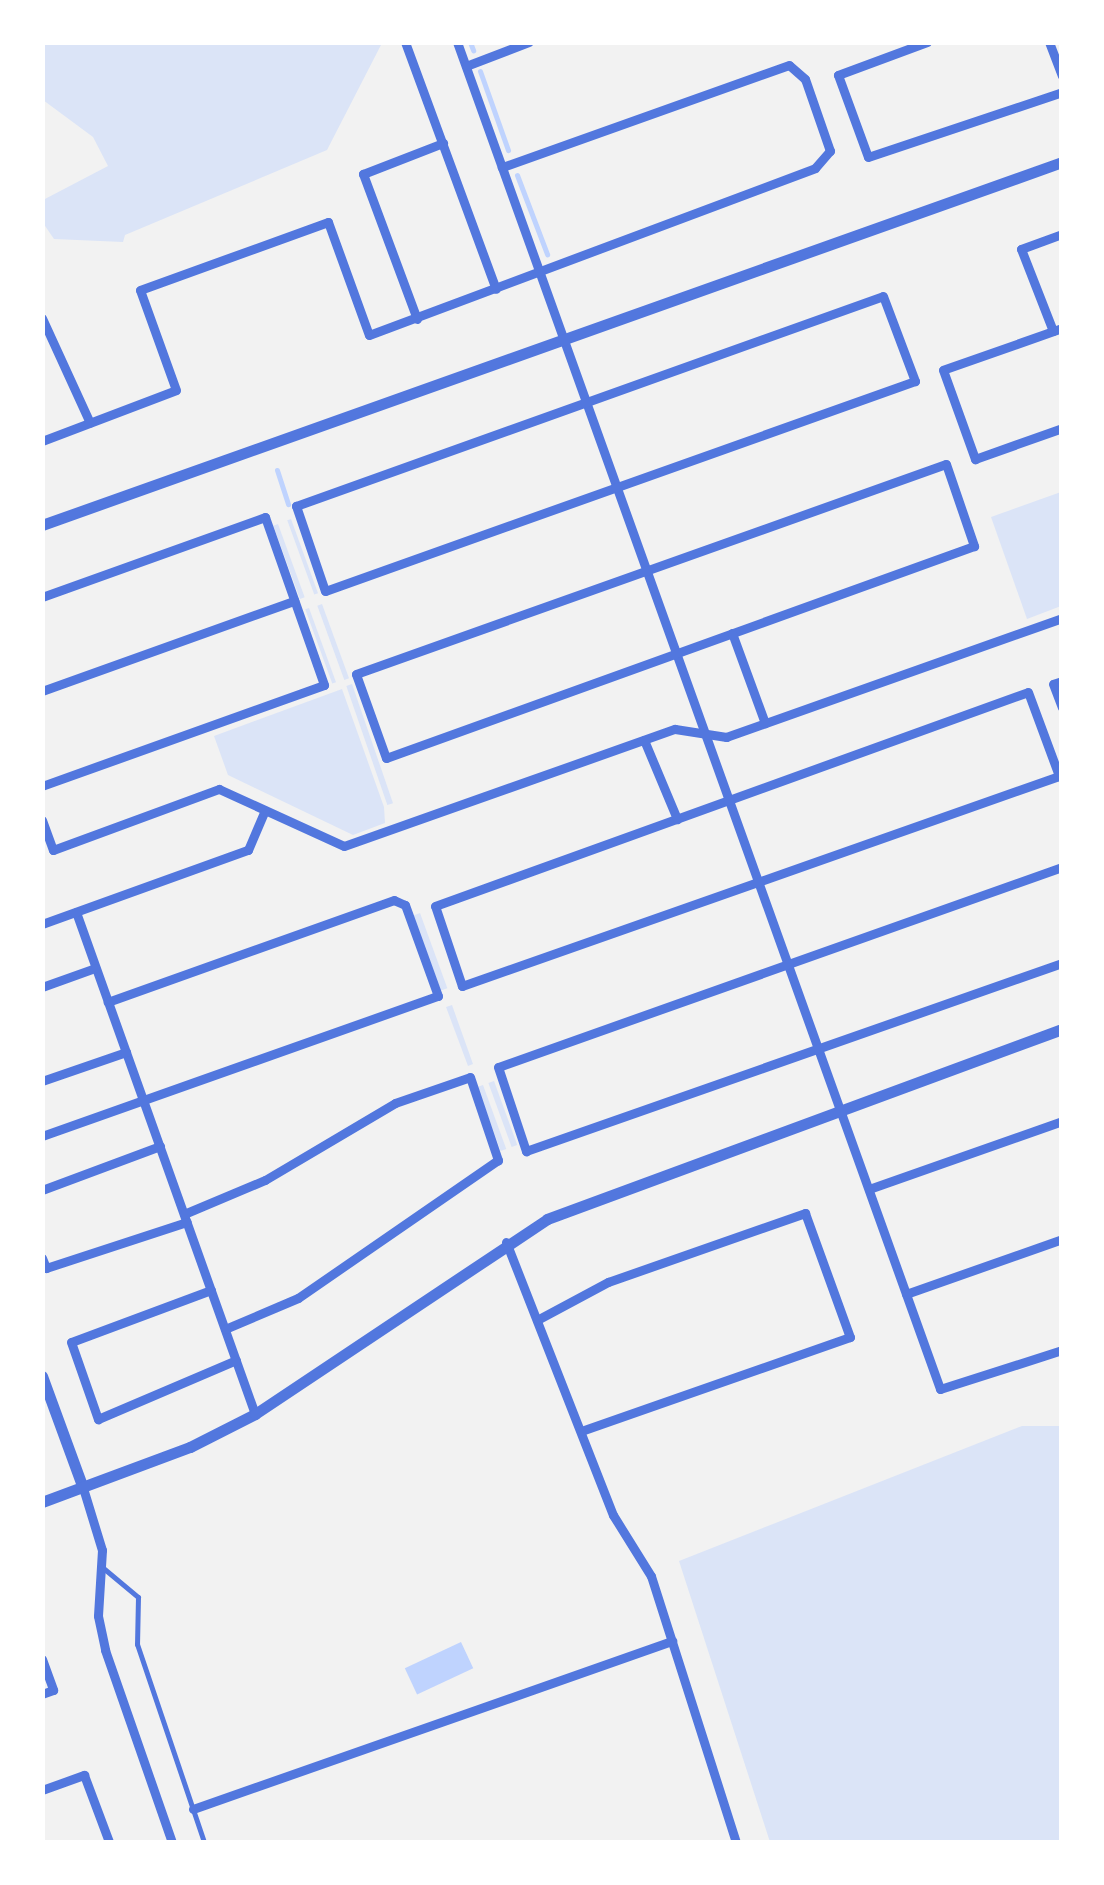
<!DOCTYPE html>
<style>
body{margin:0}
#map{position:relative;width:1104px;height:1885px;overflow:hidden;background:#f2f2f2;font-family:"Golos Text",sans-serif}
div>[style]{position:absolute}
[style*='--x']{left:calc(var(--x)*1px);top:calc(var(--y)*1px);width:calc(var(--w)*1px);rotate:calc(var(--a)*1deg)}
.green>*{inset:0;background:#dbe4f7;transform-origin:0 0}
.water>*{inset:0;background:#bfd3fe;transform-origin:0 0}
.stream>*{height:5px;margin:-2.5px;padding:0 2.5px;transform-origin:2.5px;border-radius:2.5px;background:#bfd3fe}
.service>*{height:5px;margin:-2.5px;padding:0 2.5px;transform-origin:2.5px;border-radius:2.5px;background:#5277de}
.minor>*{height:9px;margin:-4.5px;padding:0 4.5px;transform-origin:4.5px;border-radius:4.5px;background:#5277de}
.tertiary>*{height:11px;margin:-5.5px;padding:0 5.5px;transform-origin:5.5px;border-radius:5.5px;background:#5277de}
span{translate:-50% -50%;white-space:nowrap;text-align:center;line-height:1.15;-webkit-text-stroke:8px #fff;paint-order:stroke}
.frame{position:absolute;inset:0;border:45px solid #fff;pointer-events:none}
</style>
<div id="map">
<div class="green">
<div style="clip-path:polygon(43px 42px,382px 42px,382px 43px,327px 150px,125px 235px,123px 242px,54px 239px,43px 223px,43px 200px,108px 166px,93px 137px,43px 100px)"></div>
<div style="clip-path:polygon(1061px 492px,1061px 606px,1027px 619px,991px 517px)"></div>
<div style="left:291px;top:519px;width:79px;height:4px;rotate:70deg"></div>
<div style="left:278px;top:524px;width:78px;height:5px;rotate:70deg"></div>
<div style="left:322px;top:604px;width:79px;height:5px;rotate:70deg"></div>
<div style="left:309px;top:608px;width:79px;height:4px;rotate:70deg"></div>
<div style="left:352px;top:684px;width:126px;height:6px;rotate:71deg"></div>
<div style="clip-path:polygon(342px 689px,384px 807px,385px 823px,353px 835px,228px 775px,214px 736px)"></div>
<div style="left:420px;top:913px;width:80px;height:7px;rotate:70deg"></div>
<div style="clip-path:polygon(452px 1005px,473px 1064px,468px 1066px,446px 1007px)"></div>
<div style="left:494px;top:1081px;width:68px;height:6px;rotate:70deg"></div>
<div style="left:483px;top:1085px;width:68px;height:6px;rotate:70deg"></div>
<div style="clip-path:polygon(1022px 1426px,1061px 1426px,1061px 1842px,770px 1842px,679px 1561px)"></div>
</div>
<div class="water">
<div style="left:461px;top:1642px;width:29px;height:62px;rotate:65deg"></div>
</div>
<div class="stream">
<div style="--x:470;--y:42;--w:9;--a:69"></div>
<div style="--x:480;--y:71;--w:84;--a:70.5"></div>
<div style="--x:517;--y:175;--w:85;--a:69.2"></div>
<div style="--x:277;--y:470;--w:36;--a:72"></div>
</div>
<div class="service">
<div style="--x:102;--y:1567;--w:47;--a:39.8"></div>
<div style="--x:138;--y:1597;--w:47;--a:91.2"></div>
<div style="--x:137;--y:1644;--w:209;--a:71.3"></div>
</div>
<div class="minor">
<div style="--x:405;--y:42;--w:263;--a:69.8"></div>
<div style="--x:457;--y:42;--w:1431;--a:70.27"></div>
<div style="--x:940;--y:1389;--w:128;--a:-17.7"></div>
<div style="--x:927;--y:42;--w:95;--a:159.7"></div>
<div style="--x:838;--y:75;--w:87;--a:69.9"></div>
<div style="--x:868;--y:157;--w:205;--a:-18.5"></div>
<div style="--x:1049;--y:42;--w:36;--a:69"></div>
<div style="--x:466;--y:66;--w:67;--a:-20.9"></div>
<div style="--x:883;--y:296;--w:91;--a:69.4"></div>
<div style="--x:915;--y:381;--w:626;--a:160.41"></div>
<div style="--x:325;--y:591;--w:90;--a:-108.8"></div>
<div style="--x:296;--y:506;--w:623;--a:-19.68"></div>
<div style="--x:42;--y:318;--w:115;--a:65.4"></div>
<div style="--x:417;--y:319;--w:155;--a:-110.4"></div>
<div style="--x:363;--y:174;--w:86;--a:-21.2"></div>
<div style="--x:1062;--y:328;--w:126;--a:160.6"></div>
<div style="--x:943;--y:370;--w:95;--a:70.2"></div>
<div style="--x:975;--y:459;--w:92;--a:-19.6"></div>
<div style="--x:1053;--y:331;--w:88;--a:-111.3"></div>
<div style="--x:1021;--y:249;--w:44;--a:-20.1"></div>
<div style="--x:42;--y:441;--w:143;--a:-20.8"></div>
<div style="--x:176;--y:390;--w:106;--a:-109.8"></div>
<div style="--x:140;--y:290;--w:200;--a:-19.9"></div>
<div style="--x:328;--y:222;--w:120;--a:70.1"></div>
<div style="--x:369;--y:335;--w:476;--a:-20.5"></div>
<div style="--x:815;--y:168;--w:23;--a:-49"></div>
<div style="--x:830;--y:151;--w:76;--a:-109.1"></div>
<div style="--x:805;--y:79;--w:21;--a:-139"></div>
<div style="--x:789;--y:65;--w:305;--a:160.4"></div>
<div style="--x:946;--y:464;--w:87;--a:71.1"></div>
<div style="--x:974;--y:546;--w:625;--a:160.17"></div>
<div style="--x:386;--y:758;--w:89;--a:-109.7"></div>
<div style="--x:356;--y:674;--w:626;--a:-19.59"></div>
<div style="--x:42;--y:597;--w:237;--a:-19.7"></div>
<div style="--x:265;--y:517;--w:178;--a:70.6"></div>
<div style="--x:324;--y:685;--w:300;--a:160.3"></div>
<div style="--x:732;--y:633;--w:96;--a:69.9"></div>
<div style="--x:1062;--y:681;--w:9;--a:162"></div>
<div style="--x:1053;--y:684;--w:25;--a:69"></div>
<div style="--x:42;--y:691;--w:268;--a:-19.7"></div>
<div style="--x:1028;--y:692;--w:90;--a:69.7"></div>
<div style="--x:1059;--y:776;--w:633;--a:160.62"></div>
<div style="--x:462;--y:986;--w:84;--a:-108.6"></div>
<div style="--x:435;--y:906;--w:630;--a:-19.84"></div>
<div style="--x:644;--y:740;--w:86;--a:67.3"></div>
<div style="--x:42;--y:820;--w:32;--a:70"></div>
<div style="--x:53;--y:850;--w:177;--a:-20.2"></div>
<div style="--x:219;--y:789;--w:137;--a:24.5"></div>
<div style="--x:344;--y:846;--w:351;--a:-19.5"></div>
<div style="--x:675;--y:729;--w:52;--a:8.9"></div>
<div style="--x:726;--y:737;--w:356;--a:-19.5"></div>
<div style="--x:1062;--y:867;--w:598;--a:160.47"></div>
<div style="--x:498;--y:1067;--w:89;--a:71.6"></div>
<div style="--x:526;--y:1151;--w:568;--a:-19.33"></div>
<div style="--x:76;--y:912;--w:533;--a:70.38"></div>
<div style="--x:42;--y:924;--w:219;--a:-19.8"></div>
<div style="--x:248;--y:850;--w:43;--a:-67"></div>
<div style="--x:42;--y:987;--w:56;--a:-19.7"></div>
<div style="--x:42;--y:1081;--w:89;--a:-19"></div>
<div style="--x:42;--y:1136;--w:420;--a:-19.5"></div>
<div style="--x:438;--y:996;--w:97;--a:-109.9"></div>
<div style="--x:405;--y:905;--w:12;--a:-156"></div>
<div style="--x:394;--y:900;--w:304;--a:160.4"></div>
<div style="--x:869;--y:1189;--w:205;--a:-19.4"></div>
<div style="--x:42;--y:1190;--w:126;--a:-20.4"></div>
<div style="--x:184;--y:1214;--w:88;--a:-22.8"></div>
<div style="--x:265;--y:1180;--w:151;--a:-30.6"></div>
<div style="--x:395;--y:1103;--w:79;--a:-19.1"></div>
<div style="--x:470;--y:1077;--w:88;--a:71.4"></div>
<div style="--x:498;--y:1160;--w:243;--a:145.4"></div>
<div style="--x:298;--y:1298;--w:79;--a:157"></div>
<div style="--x:506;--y:1242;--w:293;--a:68.6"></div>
<div style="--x:613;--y:1515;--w:72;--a:58.1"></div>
<div style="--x:651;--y:1576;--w:279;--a:72.3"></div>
<div style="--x:42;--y:1258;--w:11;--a:68"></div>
<div style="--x:46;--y:1268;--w:148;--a:-18.1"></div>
<div style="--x:211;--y:1290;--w:149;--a:159.6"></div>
<div style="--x:71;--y:1342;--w:82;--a:70.7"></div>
<div style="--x:98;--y:1419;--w:150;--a:-23.1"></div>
<div style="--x:906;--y:1294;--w:165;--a:-19.4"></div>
<div style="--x:537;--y:1320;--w:81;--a:-28.2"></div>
<div style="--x:608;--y:1282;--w:209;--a:-19.3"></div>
<div style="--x:805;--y:1213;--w:132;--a:70.1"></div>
<div style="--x:850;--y:1337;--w:284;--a:160.7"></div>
<div style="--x:83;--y:1488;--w:65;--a:73"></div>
<div style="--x:102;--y:1550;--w:66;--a:93.5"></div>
<div style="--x:98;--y:1616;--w:35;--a:78"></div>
<div style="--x:105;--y:1650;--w:203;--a:70.8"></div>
<div style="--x:42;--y:1659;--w:33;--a:70"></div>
<div style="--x:53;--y:1690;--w:12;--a:160"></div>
<div style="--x:42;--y:1790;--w:45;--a:-19.7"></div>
<div style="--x:84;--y:1775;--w:72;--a:69.5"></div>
<div style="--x:193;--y:1809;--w:508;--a:-19.33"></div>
</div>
<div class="tertiary">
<div style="--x:42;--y:525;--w:1083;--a:-19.59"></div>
<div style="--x:42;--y:1376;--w:119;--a:69.9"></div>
<div style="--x:42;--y:1502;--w:158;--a:-20.4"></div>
<div style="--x:190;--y:1447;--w:73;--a:-26.9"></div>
<div style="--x:255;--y:1414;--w:351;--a:-33.7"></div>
<div style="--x:547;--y:1219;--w:549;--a:-20.25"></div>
</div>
<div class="frame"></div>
</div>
